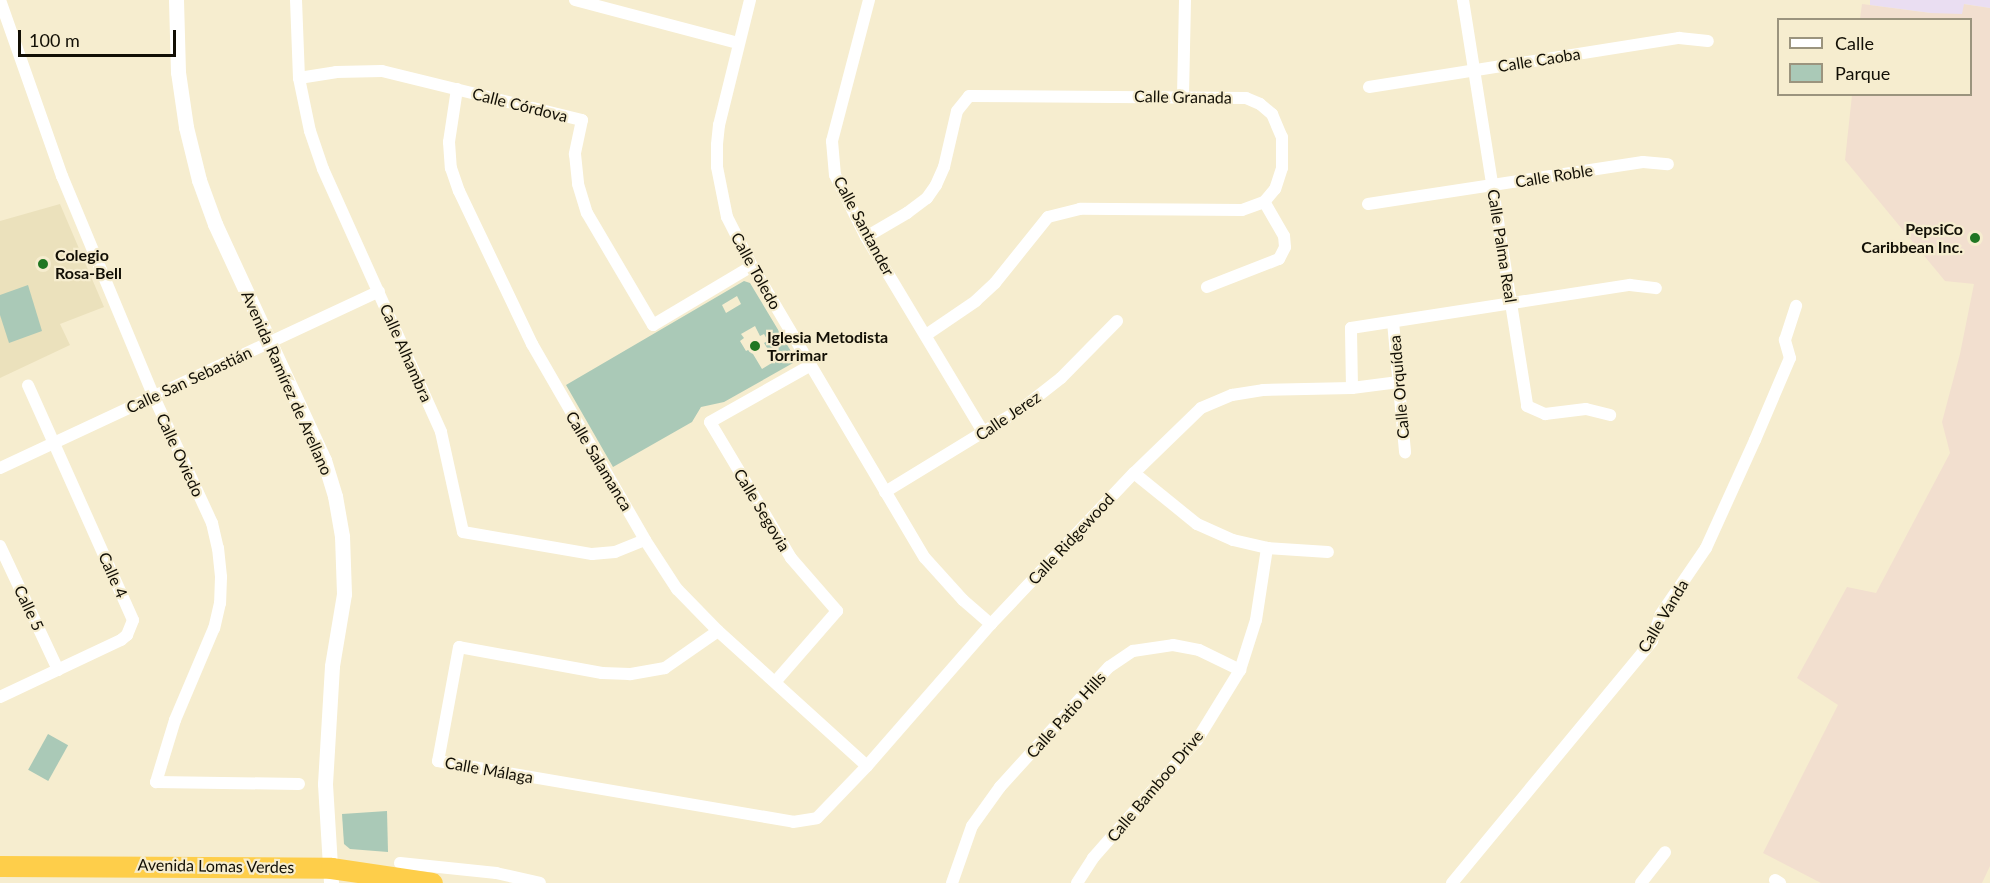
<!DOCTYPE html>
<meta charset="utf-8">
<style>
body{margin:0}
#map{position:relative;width:1990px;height:883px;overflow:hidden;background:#f6edcf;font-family:Lato,sans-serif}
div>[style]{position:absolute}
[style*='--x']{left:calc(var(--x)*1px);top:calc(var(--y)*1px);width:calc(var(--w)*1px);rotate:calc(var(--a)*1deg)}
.commercial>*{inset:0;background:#f2dfcf}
.industrial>*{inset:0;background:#eadef2}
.built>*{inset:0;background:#ebe1bc}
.green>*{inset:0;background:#aac9b7;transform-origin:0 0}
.minor>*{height:12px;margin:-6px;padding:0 6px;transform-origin:6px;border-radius:6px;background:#fff}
.tertiary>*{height:15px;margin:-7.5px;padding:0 7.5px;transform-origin:7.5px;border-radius:7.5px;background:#fff}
.trunk>*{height:21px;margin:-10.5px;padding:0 10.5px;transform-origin:10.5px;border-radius:10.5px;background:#fece4a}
.dots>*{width:16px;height:16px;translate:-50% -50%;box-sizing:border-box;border:3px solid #f6edcf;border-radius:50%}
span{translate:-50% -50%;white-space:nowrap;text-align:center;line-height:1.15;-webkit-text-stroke:4.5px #f6edcf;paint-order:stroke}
.street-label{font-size:16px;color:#120f05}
.poi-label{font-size:16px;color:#120f05;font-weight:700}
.right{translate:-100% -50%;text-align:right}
.left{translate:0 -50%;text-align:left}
.legend{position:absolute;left:1777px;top:18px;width:195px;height:78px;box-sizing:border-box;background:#f6edcf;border:2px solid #9b947e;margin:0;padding:8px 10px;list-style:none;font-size:18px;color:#120f05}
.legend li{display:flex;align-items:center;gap:12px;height:30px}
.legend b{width:30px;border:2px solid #9b947e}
.scale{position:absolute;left:18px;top:30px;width:158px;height:27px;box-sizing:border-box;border:3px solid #120f05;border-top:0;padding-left:8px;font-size:18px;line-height:21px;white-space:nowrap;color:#120f05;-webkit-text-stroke:4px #f6edcf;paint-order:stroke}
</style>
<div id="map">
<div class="commercial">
<div style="clip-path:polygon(1862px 4px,1931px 13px,1963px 4px,1990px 8px,1990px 866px,1982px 883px,1821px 883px,1763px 853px,1838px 705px,1797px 678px,1847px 587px,1876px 593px,1950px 453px,1942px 422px,1960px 354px,1974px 284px,1945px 281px,1845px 160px,1852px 95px,1970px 94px,1970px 20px,1860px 19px)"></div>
</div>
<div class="industrial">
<div style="clip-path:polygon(1870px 0,1990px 0,1990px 8px,1964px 4px,1962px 14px,1931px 13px,1870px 5px)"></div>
</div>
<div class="built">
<div style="clip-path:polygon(60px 204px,104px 307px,60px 324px,70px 345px,0 378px,0 221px)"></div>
</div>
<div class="green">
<div style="clip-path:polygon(evenodd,744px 281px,750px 283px,792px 353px,793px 363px,724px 402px,701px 407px,692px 422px,613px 467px,566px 385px,744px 281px,737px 296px,741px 304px,726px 313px,722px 305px,737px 296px,744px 281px,755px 326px,760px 336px,764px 334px,768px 341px,764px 343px,775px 361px,762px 369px,750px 349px,746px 351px,740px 341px,744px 338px,741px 334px,755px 326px)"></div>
<div style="clip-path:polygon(28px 285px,42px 331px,9px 343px,0 315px,0 295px)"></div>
<div style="left:48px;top:734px;width:23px;height:41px;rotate:29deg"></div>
<div style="clip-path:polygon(387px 811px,388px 852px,350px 849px,344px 844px,342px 814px)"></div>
</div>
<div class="minor">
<div style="--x:0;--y:0;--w:187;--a:70.6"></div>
<div style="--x:62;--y:176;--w:239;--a:67.4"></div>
<div style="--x:154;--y:397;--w:139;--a:65.3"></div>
<div style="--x:212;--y:523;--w:26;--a:77"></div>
<div style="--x:218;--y:548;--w:29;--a:84"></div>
<div style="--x:221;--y:577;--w:26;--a:92"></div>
<div style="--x:220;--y:603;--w:26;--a:103"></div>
<div style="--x:214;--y:628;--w:100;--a:113"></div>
<div style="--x:175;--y:720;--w:65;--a:107"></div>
<div style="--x:156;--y:782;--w:143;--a:0.8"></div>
<div style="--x:296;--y:0;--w:78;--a:87.8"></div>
<div style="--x:299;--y:78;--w:54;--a:78.3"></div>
<div style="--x:310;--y:131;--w:40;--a:71.1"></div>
<div style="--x:323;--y:169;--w:288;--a:65.8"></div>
<div style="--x:441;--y:432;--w:102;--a:77.6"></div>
<div style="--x:463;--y:532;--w:131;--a:9.7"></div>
<div style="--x:592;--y:554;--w:23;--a:-5"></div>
<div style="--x:615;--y:552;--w:32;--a:-22"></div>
<div style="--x:575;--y:0;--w:169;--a:14.8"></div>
<div style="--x:750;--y:0;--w:129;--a:103.9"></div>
<div style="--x:719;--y:125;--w:20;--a:96"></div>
<div style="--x:717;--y:145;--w:22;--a:90"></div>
<div style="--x:717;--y:167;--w:51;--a:78.7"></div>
<div style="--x:727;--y:217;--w:55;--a:63"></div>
<div style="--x:752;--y:266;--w:339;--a:59.4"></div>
<div style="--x:925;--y:558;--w:57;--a:47.9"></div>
<div style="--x:963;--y:600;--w:37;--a:41"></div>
<div style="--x:869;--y:0;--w:146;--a:104.7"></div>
<div style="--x:832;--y:141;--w:34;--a:85"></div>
<div style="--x:835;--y:175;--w:69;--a:63.4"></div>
<div style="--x:866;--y:237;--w:229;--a:59"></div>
<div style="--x:1463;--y:0;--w:411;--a:81"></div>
<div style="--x:1527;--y:406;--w:20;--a:24"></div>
<div style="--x:1545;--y:414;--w:41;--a:-7"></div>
<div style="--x:1586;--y:409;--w:25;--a:14"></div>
<div style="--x:299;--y:78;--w:37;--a:-9"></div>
<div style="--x:336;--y:72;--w:46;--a:-1.2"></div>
<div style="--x:382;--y:71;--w:206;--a:13.8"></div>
<div style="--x:582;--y:120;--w:35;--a:102"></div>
<div style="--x:575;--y:154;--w:30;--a:84"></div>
<div style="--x:578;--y:184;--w:30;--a:73"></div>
<div style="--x:587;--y:213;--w:130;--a:59.5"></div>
<div style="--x:653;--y:325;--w:115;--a:-30.8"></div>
<div style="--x:1369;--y:87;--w:314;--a:-9"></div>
<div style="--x:1679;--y:38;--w:29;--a:6"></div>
<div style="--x:457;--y:89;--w:54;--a:98.6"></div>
<div style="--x:449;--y:142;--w:26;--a:86"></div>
<div style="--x:451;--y:168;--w:24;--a:71"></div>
<div style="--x:459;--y:191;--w:170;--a:64.5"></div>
<div style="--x:532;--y:344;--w:226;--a:60"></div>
<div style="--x:645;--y:540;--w:59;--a:56.9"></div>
<div style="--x:677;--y:589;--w:59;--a:45.7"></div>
<div style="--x:718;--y:631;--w:201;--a:42.2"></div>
<div style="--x:1183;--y:96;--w:96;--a:-88.8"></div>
<div style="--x:1368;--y:204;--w:278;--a:-8.7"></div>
<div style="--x:1643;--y:162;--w:25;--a:5"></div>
<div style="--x:866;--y:237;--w:48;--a:-30.3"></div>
<div style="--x:907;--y:213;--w:25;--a:-37"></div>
<div style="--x:927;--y:198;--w:16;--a:-55"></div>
<div style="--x:936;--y:185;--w:20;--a:-66"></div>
<div style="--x:944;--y:167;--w:57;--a:-76.9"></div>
<div style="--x:957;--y:111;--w:19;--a:-51"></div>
<div style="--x:969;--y:96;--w:277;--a:0.4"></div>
<div style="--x:1246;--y:98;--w:15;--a:23"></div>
<div style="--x:1260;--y:104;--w:16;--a:40"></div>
<div style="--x:1272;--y:114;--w:25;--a:67"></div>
<div style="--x:1282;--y:137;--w:31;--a:90"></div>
<div style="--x:1282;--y:168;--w:22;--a:108"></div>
<div style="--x:1275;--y:189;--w:17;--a:130"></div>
<div style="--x:1264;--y:202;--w:23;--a:160"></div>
<div style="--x:1242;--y:210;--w:162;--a:-179.6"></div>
<div style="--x:1080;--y:209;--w:33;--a:166"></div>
<div style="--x:1048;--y:217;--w:85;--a:128.8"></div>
<div style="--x:995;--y:283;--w:26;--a:137"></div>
<div style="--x:976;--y:301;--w:60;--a:145.8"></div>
<div style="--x:1207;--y:287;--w:77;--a:-21.3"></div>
<div style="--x:1279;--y:259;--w:13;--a:-63"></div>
<div style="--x:1285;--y:247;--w:11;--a:-95"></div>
<div style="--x:1284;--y:236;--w:39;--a:-120"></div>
<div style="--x:1393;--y:322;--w:131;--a:84.7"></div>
<div style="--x:1352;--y:388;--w:60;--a:-91"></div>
<div style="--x:1351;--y:328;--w:282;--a:-8.8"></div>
<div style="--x:1630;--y:285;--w:26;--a:7"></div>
<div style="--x:0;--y:468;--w:418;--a:-25"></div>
<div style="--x:1134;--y:473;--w:81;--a:39"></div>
<div style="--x:1197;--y:524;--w:39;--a:24"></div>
<div style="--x:1233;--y:540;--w:35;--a:13"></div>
<div style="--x:1267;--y:548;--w:61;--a:3.8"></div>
<div style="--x:885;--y:492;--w:163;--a:-31.4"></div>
<div style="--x:1024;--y:407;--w:47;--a:-38.1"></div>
<div style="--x:1061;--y:378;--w:80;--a:-45.5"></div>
<div style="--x:0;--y:546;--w:137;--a:64.9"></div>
<div style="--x:718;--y:631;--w:65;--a:145.1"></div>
<div style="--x:665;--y:668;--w:36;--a:170"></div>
<div style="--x:630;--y:674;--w:28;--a:-178"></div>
<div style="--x:602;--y:673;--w:145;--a:-169.7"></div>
<div style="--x:459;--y:647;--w:116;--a:100.4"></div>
<div style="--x:438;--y:761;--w:360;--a:9.7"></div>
<div style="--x:793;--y:822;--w:24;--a:-9"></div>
<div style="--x:817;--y:818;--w:72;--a:-46.1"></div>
<div style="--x:867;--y:766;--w:189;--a:-48.9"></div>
<div style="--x:991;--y:624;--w:208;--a:-46.6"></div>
<div style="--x:1134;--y:473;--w:93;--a:-44.1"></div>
<div style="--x:1201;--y:408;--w:34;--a:-23"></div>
<div style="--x:1232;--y:395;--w:31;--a:-9"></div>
<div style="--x:1263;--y:390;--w:89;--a:-1.3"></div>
<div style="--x:1352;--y:388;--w:47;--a:-7.3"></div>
<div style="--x:776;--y:681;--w:93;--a:-48.9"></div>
<div style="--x:837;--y:611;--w:70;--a:-131"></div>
<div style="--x:791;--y:558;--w:158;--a:-120.8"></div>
<div style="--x:710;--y:422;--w:116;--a:-29.4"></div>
<div style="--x:0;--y:697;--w:134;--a:-25.2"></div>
<div style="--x:121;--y:640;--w:8;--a:-40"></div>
<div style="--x:127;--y:635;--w:16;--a:-68"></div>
<div style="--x:133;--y:620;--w:257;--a:-114.1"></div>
<div style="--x:400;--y:863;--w:97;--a:5.9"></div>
<div style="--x:496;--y:873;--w:45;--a:12.8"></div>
<div style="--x:1775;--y:880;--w:6;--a:31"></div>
<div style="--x:952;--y:883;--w:60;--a:-70.7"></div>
<div style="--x:972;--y:826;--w:48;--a:-54.3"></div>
<div style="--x:1000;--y:787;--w:162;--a:-47.8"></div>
<div style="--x:1109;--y:667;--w:29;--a:-34"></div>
<div style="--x:1133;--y:651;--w:40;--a:-8.5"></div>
<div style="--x:1173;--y:645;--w:26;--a:11"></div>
<div style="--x:1199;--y:650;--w:46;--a:26"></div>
<div style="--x:1077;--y:883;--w:30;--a:-57"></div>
<div style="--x:1093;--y:858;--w:157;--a:-48.6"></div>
<div style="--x:1197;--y:740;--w:82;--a:-58.4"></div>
<div style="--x:1240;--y:670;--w:52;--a:-72.3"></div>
<div style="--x:1256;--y:620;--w:73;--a:-81.3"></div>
<div style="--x:1452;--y:883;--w:314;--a:-50.4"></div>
<div style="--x:1652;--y:641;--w:28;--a:-72"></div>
<div style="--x:1661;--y:614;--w:80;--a:-55.7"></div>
<div style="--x:1706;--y:548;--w:119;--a:-65.6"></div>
<div style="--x:1755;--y:440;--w:89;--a:-66.9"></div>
<div style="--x:1790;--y:358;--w:19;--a:-106"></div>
<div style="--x:1785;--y:340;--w:36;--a:-72"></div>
<div style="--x:1641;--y:883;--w:39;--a:-52"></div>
</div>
<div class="tertiary">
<div style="--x:176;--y:0;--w:72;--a:88.4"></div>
<div style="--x:178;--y:72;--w:56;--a:81.7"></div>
<div style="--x:186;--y:127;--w:55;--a:76.2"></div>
<div style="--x:199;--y:180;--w:47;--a:70"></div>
<div style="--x:215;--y:224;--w:260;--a:65.2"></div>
<div style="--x:324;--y:460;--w:38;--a:73"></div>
<div style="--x:335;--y:496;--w:41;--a:80.1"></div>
<div style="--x:342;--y:536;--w:58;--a:88"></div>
<div style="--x:344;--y:594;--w:73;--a:99.5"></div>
<div style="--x:332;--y:666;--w:118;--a:93.4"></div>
<div style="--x:325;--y:784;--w:99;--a:86.5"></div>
</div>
<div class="trunk">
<div style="--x:0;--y:866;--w:331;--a:0.3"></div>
<div style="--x:331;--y:868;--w:102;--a:8.4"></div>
</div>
<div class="dots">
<div style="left:1975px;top:238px;background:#207723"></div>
<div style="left:43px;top:264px;background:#207723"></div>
<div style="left:755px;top:346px;background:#207723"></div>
</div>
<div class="street-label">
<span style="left:1539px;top:60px;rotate:-9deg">Calle Caoba</span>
<span style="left:1183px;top:97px;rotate:1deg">Calle Granada</span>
<span style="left:520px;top:105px;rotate:14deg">Calle Córdova</span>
<span style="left:1554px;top:176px;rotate:-9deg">Calle Roble</span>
<span style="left:864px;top:226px;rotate:62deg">Calle Santander</span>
<span style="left:1502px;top:246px;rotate:81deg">Calle Palma Real</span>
<span style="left:756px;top:271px;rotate:61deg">Calle Toledo</span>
<span style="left:406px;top:353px;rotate:66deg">Calle Alhambra</span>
<span style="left:189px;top:380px;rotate:-25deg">Calle San Sebastián</span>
<span style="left:287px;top:383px;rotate:66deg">Avenida Ramírez de Arellano</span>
<span style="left:1399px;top:387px;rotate:-95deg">Calle Orquídea</span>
<span style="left:1008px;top:416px;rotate:-34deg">Calle Jerez</span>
<span style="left:180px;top:455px;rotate:65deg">Calle Oviedo</span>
<span style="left:599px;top:461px;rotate:59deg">Calle Salamanca</span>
<span style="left:762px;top:510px;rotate:59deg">Calle Segovia</span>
<span style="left:1071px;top:539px;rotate:-47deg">Calle Ridgewood</span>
<span style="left:113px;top:575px;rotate:66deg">Calle 4</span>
<span style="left:29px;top:608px;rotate:65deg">Calle 5</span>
<span style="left:1663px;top:616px;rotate:-59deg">Calle Vanda</span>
<span style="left:1066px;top:715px;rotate:-48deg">Calle Patio Hills</span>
<span style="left:489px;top:770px;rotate:10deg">Calle Málaga</span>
<span style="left:1155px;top:786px;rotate:-50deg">Calle Bamboo Drive</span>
<span style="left:216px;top:866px;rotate:1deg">Avenida Lomas Verdes</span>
</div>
<div class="poi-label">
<span class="right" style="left:1963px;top:238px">PepsiCo<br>Caribbean Inc.</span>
<span class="left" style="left:55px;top:264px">Colegio<br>Rosa-Bell</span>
<span class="left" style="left:767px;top:346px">Iglesia Metodista<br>Torrimar</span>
</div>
<ul class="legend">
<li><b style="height:8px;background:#fff"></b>Calle</li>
<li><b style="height:16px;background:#aac9b7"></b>Parque</li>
</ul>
<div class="scale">100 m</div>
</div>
